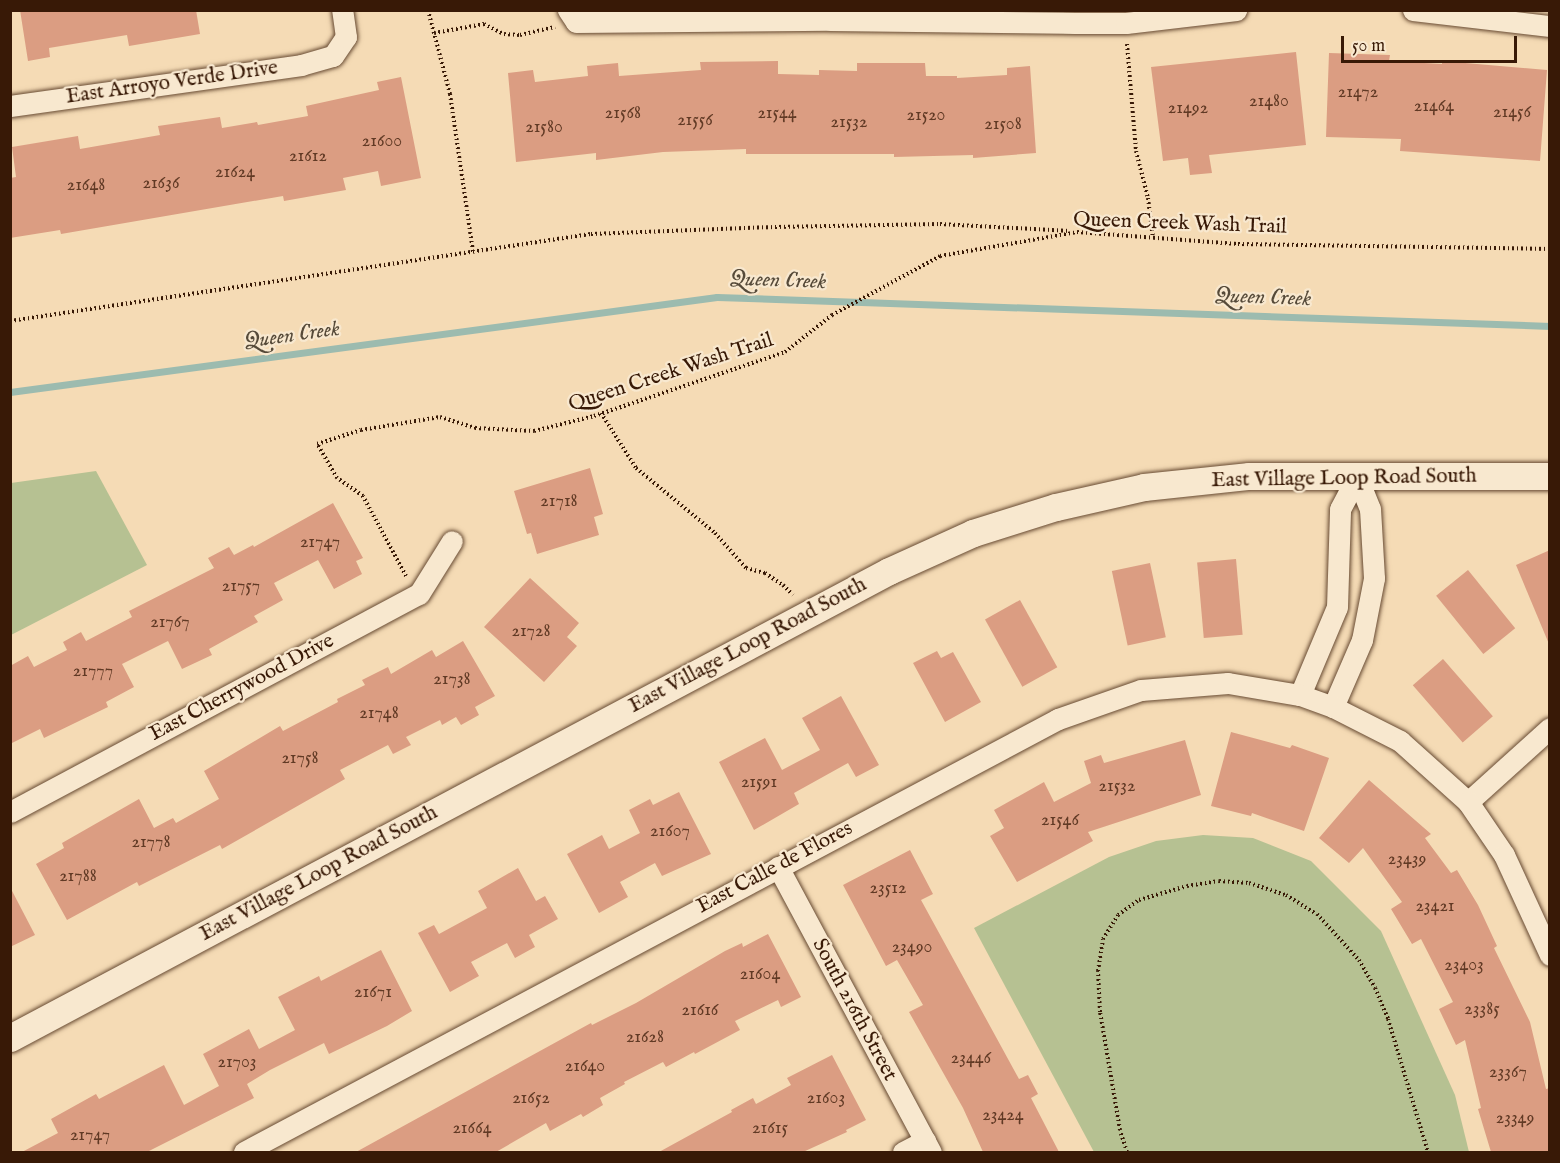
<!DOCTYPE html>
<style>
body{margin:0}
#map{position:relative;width:1560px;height:1163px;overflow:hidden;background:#f5dbb5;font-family:"IM FELL English",serif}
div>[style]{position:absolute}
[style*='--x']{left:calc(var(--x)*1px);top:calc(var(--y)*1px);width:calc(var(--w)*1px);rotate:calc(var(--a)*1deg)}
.green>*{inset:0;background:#b6c192}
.stream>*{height:7px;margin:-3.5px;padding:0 3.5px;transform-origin:3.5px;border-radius:3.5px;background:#9cbbaf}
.building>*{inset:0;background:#db9d82;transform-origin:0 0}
.path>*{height:4px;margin-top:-2px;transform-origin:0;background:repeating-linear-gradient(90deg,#381906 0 1.5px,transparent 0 4.5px)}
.roads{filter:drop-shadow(0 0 2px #674a32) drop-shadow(0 0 2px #674a32)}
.minor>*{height:21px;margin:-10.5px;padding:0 10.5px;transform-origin:10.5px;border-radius:10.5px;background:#f8e8cf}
.tertiary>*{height:27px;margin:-13.5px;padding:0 13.5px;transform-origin:13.5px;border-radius:13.5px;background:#f8e8cf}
span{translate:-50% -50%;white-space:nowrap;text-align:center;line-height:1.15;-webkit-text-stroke:4.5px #f8e8cf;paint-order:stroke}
.number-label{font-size:18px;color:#613a25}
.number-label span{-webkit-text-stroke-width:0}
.street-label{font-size:21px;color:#381906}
.water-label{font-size:22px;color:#564a39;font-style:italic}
.frame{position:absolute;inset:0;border:12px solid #381906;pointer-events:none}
.scale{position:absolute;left:1341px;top:36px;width:176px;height:27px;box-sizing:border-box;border:3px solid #381906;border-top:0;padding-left:8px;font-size:18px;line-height:21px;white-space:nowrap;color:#381906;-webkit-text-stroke:4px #f8e8cf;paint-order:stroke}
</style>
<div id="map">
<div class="green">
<div style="clip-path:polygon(96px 471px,147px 565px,11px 635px,11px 483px)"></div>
<div style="clip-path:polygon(1203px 835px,1253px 838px,1311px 861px,1381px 931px,1455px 1095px,1469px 1152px,1094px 1152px,974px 928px,1109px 857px,1156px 841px)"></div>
</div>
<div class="stream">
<div style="--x:10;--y:392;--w:713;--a:-7.65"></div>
<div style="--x:717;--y:297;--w:834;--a:1.99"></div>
</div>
<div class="building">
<div style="clip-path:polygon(20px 10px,196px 10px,200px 34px,129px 46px,127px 35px,49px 48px,50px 57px,28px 61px)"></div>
<div style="clip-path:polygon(1296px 52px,1306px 145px,1209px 155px,1212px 173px,1190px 175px,1188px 158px,1163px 161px,1151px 67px)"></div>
<div style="clip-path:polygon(1329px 53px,1390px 55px,1389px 61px,1442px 64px,1442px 61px,1547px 70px,1540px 161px,1400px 151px,1401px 139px,1326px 137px)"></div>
<div style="clip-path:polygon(778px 61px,778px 74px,819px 75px,819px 70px,857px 71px,857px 63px,925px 63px,926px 76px,957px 76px,957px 78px,1007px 75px,1007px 68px,1030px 66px,1036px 153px,973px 158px,973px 155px,894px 157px,894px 154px,746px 154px,746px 149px,663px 152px,596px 160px,596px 153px,516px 162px,508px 73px,533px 70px,535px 82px,588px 76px,587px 66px,618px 63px,619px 76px,701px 70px,700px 62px)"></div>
<div style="clip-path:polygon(401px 77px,421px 178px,381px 186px,378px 171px,343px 178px,346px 190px,284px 201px,283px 196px,61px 234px,60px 230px,10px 238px,10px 178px,16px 177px,12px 147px,78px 136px,80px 149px,160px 135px,158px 126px,220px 117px,222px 128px,257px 122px,258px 125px,308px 116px,306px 106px,379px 90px,377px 82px)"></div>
<div style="clip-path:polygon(590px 468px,603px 514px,594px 517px,599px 535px,537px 554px,531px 533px,527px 534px,514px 491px)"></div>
<div style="clip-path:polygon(333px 503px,363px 558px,356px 561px,362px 574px,334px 589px,318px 560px,274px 583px,283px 600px,254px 616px,258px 622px,209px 649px,212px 655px,182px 669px,168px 641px,122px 664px,134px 687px,106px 702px,108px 707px,44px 738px,40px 729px,10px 744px,10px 666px,28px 656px,34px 667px,67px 650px,63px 642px,81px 632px,86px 641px,132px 617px,129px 611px,214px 568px,208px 558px,229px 547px,234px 555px,253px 545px,254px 547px)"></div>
<div style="clip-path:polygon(1550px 550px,1550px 644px,1549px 644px,1516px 565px)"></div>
<div style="left:1236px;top:559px;width:76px;height:39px;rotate:85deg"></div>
<div style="left:1150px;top:563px;width:76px;height:39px;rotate:78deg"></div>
<div style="left:1468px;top:570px;width:75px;height:41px;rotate:51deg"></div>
<div style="clip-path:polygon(530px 578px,579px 623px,567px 637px,577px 646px,544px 682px,484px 627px)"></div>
<div style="left:1020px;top:600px;width:77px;height:40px;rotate:61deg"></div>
<div style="clip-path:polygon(463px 641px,495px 696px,475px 707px,479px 715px,461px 725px,456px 717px,442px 725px,440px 720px,406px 737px,411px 745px,393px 754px,388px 745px,340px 770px,345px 779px,222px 849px,220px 845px,139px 886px,137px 882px,67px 920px,36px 864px,64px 848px,62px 843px,139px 799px,154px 828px,173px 818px,176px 823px,219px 799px,204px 771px,280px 726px,283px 731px,338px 702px,337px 699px,365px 685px,362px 680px,388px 667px,391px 674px,432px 650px,436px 657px)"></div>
<div style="clip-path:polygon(937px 651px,941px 658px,953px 652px,981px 702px,945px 722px,913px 663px)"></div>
<div style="left:1443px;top:659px;width:76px;height:40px;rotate:49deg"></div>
<div style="clip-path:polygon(841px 696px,879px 765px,856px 777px,848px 763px,794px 793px,799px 804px,754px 830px,719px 762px,765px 738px,782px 770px,820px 750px,802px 718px)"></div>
<div style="clip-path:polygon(1231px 732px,1290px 748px,1292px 745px,1329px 758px,1304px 831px,1252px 813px,1251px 816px,1211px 806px)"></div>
<div style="clip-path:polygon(1185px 740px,1201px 795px,1088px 832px,1093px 841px,1017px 882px,990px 836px,1004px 828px,994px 810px,1044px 782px,1054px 802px,1091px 783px,1084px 761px,1101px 755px,1104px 763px)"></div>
<div style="clip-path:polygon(1369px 780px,1431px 834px,1425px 838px,1451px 873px,1457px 870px,1478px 905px,1497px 946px,1494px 948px,1530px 1022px,1546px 1089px,1550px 1088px,1550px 1152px,1491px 1152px,1478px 1109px,1481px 1108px,1465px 1040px,1456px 1045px,1439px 1009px,1453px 1002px,1421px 939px,1412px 944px,1391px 909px,1402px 902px,1363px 848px,1349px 863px,1319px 838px)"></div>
<div style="clip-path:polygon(679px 792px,711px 854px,662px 876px,655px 863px,620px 882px,628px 897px,599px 913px,567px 854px,602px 835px,609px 849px,640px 833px,629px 810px,650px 799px,653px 805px)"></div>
<div style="clip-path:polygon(910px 850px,933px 894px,921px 900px,1019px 1079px,1028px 1075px,1038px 1094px,1031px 1098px,1059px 1152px,983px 1152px,963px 1108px,909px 1012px,923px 1005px,897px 960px,886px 966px,843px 885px)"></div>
<div style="clip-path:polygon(518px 868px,536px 901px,545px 896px,558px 919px,529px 935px,535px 947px,515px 958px,507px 943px,471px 962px,479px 976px,450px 992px,418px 933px,434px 925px,439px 934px,487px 908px,478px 891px)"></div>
<div style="clip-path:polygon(10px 887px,35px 935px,10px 947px)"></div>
<div style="clip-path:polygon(768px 934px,801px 997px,781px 1007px,778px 1000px,735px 1021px,740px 1030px,695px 1054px,694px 1052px,666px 1067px,663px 1062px,624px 1082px,625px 1084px,600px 1098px,603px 1105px,583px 1117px,581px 1114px,550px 1131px,546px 1123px,496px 1152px,356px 1152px,591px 1023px,592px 1025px,636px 1003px,725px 951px,742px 943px,743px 947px)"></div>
<div style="clip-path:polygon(381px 950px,412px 1011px,387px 1026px,329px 1054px,324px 1043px,270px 1070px,247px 1084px,254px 1098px,147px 1152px,22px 1152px,58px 1133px,51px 1119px,96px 1094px,99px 1099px,164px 1065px,184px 1105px,219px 1086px,203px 1054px,249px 1029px,259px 1049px,295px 1030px,278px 997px,319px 976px,321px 981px)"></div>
<div style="clip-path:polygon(832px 1055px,866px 1120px,846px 1130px,847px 1132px,803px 1152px,659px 1152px,732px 1112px,731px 1110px,753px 1098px,756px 1104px,791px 1085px,787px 1078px)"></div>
</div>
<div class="path">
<div style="--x:428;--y:10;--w:87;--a:75.3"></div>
<div style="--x:450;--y:94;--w:160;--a:81.7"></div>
<div style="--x:434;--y:33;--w:51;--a:-10.2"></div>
<div style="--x:484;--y:24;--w:22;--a:27"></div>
<div style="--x:504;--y:34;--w:16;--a:4"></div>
<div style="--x:520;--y:35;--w:36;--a:-13"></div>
<div style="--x:1127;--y:44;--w:107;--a:85.2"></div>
<div style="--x:1136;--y:151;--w:49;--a:75.7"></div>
<div style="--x:1148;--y:198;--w:39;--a:83"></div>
<div style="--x:10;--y:321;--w:587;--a:-8.52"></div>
<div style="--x:591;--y:234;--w:184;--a:-2.2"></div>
<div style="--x:775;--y:227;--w:165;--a:-1"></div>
<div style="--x:940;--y:224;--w:130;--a:3.1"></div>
<div style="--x:601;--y:413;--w:65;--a:57.5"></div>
<div style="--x:636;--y:468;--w:102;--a:39.4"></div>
<div style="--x:715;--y:533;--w:47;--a:48.5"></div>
<div style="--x:746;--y:568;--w:20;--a:15"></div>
<div style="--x:765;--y:573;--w:22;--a:34"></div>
<div style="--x:783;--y:585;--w:14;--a:45"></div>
<div style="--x:406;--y:576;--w:91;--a:-118.3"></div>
<div style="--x:363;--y:496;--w:32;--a:-145"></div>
<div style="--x:337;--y:478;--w:39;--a:-120"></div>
<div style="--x:317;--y:444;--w:46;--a:-17.7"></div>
<div style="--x:361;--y:430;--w:80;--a:-9.3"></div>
<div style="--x:440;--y:417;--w:37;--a:17"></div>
<div style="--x:475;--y:428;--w:59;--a:2.9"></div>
<div style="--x:534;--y:431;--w:62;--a:-14"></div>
<div style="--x:594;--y:416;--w:201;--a:-18.5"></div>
<div style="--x:785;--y:352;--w:60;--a:-38.2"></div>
<div style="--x:832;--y:315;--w:123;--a:-28.6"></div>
<div style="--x:940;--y:256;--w:139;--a:-9.9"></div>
<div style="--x:1077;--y:232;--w:161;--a:4.3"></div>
<div style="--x:1238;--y:244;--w:312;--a:0.9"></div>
<div style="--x:1127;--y:1152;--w:23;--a:-108"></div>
<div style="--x:1120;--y:1130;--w:120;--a:-99.6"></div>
<div style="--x:1100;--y:1012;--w:41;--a:-92.8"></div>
<div style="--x:1098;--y:971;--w:32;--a:-81"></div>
<div style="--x:1103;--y:939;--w:28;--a:-58"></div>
<div style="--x:1118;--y:915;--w:26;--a:-36"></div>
<div style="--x:1139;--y:900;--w:50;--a:-16.3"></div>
<div style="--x:1187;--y:886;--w:32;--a:-9"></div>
<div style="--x:1219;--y:881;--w:30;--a:4"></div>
<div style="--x:1249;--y:883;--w:39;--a:18"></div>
<div style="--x:1286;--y:895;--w:36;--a:32"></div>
<div style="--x:1317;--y:914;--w:62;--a:47.6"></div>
<div style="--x:1359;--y:960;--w:32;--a:60"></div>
<div style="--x:1375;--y:988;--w:34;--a:67"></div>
<div style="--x:1388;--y:1019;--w:139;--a:73.3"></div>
</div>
<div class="roads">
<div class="minor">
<div style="--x:568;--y:10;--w:14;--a:56"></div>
<div style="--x:576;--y:22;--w:254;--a:-0.5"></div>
<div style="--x:830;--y:20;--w:245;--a:0.7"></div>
<div style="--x:1075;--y:23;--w:51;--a:0"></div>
<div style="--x:1126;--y:23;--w:111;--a:-6.7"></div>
<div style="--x:1413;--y:10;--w:138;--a:6.7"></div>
<div style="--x:10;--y:106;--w:294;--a:-8"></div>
<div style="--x:301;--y:65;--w:33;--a:-16"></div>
<div style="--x:333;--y:56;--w:23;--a:-56"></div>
<div style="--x:346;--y:37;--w:27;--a:-98"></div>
<div style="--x:1300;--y:695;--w:95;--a:-67.2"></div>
<div style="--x:1337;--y:607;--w:98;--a:-88.2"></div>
<div style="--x:1340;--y:509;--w:36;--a:-62"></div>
<div style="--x:1333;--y:707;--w:73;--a:-66.6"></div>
<div style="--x:1362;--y:640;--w:63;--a:-79"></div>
<div style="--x:1374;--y:578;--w:69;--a:-93.3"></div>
<div style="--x:1370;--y:509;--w:35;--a:-112"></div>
<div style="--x:1468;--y:802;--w:110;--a:-42.1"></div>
<div style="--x:10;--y:812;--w:463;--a:-28.1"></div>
<div style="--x:419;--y:594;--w:62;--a:-58.1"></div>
<div style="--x:778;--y:867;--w:323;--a:61.8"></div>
<div style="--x:244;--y:1152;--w:922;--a:-28.01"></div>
<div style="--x:1058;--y:719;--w:88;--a:-19.3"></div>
<div style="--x:1141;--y:690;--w:87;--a:-4.6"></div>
<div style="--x:1228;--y:683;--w:73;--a:9.5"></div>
<div style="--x:1300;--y:695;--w:35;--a:20"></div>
<div style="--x:1333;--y:707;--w:75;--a:26.9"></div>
<div style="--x:1400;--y:741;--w:91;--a:41.9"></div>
<div style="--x:1468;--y:802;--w:64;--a:55.8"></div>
<div style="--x:1504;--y:855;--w:110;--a:65.3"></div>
<div style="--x:903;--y:1152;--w:25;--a:-27"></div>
</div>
<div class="tertiary">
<div style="--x:10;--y:1038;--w:995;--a:-27.98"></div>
<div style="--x:889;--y:571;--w:92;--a:-24.3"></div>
<div style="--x:973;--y:533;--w:87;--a:-17.4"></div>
<div style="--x:1056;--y:507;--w:90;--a:-12.8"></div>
<div style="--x:1144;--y:487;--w:106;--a:-6"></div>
<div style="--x:1249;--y:476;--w:301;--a:0"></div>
</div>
</div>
<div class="number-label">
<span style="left:1358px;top:93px">21472</span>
<span style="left:1269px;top:102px">21480</span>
<span style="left:1434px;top:107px">21464</span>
<span style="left:1188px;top:109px">21492</span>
<span style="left:1512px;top:113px">21456</span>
<span style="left:623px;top:114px">21568</span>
<span style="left:777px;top:114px">21544</span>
<span style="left:926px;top:116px">21520</span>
<span style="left:695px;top:121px">21556</span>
<span style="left:849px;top:123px">21532</span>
<span style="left:1003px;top:125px">21508</span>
<span style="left:544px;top:128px">21580</span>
<span style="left:382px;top:142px">21600</span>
<span style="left:308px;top:157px">21612</span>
<span style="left:235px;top:173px">21624</span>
<span style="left:161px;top:184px">21636</span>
<span style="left:86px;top:186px">21648</span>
<span style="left:559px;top:502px">21718</span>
<span style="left:320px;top:543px">21747</span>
<span style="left:241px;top:587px">21757</span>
<span style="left:170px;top:623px">21767</span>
<span style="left:531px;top:632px">21728</span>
<span style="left:93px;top:672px">21777</span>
<span style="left:452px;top:680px">21738</span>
<span style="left:379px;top:714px">21748</span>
<span style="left:300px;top:759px">21758</span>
<span style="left:759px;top:783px">21591</span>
<span style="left:1117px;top:787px">21532</span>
<span style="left:1060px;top:821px">21546</span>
<span style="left:670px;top:832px">21607</span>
<span style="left:151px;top:843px">21778</span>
<span style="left:1407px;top:860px">23439</span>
<span style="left:78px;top:877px">21788</span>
<span style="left:888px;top:889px">23512</span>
<span style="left:1435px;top:907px">23421</span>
<span style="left:912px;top:948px">23490</span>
<span style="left:1464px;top:966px">23403</span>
<span style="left:760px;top:975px">21604</span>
<span style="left:373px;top:993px">21671</span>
<span style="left:1482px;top:1010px">23385</span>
<span style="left:700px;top:1011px">21616</span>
<span style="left:645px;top:1038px">21628</span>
<span style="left:971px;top:1059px">23446</span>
<span style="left:237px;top:1063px">21703</span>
<span style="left:585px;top:1067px">21640</span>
<span style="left:1508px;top:1073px">23367</span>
<span style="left:531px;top:1099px">21652</span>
<span style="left:826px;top:1099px">21603</span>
<span style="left:1003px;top:1116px">23424</span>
<span style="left:1515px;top:1119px">23349</span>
<span style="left:472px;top:1129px">21664</span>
<span style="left:770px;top:1129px">21615</span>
<span style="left:90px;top:1136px">21747</span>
</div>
<div class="street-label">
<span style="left:172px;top:83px;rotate:-8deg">East Arroyo Verde Drive</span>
<span style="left:1180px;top:224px;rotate:2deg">Queen Creek Wash Trail</span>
<span style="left:671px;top:373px;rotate:-18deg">Queen Creek Wash Trail</span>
<span style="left:1344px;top:479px;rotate:-1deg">East Village Loop Road South</span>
<span style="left:748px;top:646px;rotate:-28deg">East Village Loop Road South</span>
<span style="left:242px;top:688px;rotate:-28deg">East Cherrywood Drive</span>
<span style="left:775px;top:868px;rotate:-28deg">East Calle de Flores</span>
<span style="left:319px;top:874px;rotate:-28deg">East Village Loop Road South</span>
<span style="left:854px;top:1010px;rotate:62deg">South 216th Street</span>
</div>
<div class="water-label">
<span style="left:778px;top:281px;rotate:2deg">Queen Creek</span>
<span style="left:1263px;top:298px;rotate:2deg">Queen Creek</span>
<span style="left:292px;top:336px;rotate:-8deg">Queen Creek</span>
</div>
<div class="frame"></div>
<div class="scale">50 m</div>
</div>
